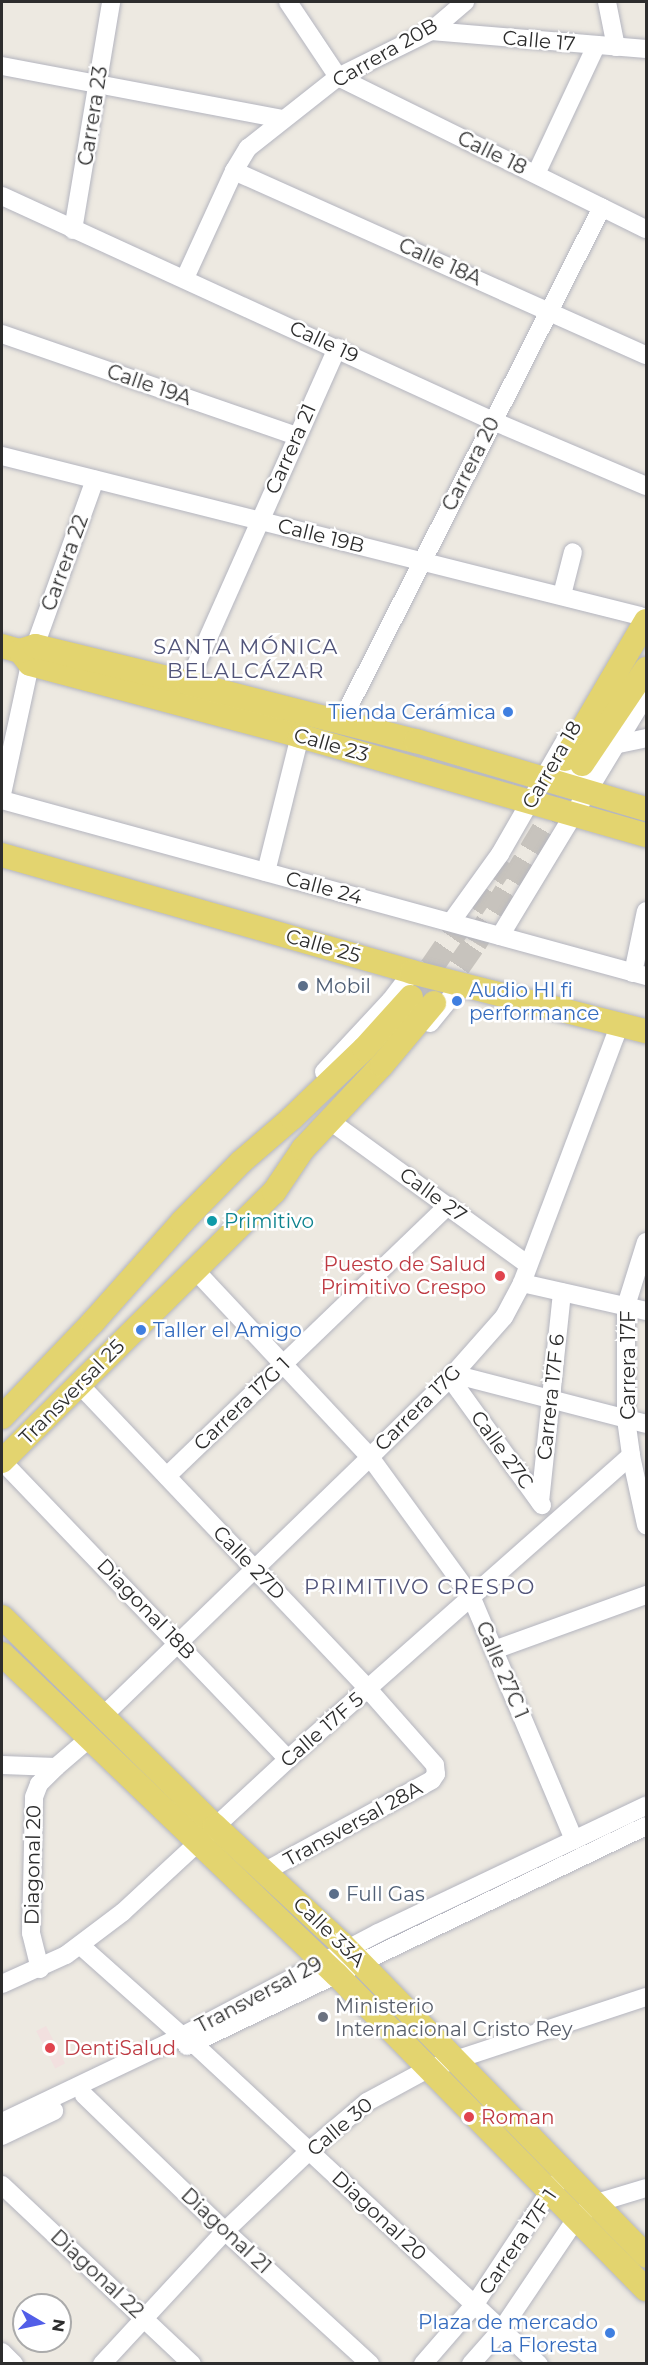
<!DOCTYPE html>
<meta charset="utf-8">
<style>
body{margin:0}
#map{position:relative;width:648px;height:2365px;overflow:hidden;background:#ede9e1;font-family:Montserrat,sans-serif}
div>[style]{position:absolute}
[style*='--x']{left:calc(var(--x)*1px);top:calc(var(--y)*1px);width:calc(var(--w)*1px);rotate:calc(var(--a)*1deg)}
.medical>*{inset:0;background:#f2e0df;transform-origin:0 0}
.major-tunnel>*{height:24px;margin-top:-12px;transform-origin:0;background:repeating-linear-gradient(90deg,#c7c3bd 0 24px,transparent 0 36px)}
.roads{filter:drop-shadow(0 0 2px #b4b5bf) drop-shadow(0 0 2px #b4b5bf)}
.minor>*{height:18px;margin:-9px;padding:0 9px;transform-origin:9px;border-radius:9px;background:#fff}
.major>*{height:24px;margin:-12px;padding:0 12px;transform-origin:12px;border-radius:12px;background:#e3d46f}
.dots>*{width:16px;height:16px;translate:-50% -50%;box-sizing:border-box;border:3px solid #fff;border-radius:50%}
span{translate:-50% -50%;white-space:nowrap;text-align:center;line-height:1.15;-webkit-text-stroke:5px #fff;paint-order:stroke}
.street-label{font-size:20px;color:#2d2d2d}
.shop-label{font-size:20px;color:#366cbe}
.right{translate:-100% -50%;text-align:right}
.left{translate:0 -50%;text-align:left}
.service-label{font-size:20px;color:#4e5e75}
.culture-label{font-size:20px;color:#0d838f}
.health-label{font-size:20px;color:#be3a42}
.worship-label{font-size:20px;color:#5b616d}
.neighbourhood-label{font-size:21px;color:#515479;letter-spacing:1.5px}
.frame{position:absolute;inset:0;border:3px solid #2d2d2d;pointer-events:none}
.north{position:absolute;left:12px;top:2293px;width:60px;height:60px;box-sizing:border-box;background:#fff;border:2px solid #ababab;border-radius:50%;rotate:99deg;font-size:16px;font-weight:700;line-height:24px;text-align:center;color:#2d2d2d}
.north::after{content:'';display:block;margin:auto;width:21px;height:27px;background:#525ee8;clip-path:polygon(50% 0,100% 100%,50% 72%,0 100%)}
</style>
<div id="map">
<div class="medical">
<div style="left:46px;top:2026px;width:42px;height:11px;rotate:63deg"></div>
</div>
<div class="major-tunnel">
<div style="--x:438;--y:996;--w:65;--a:-55.1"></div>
<div style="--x:475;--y:943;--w:203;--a:-58.9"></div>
<div style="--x:411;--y:997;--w:166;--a:-55.5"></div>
</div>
<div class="roads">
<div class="minor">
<div style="--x:288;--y:2;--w:90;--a:56.3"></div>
<div style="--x:338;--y:77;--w:343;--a:26.3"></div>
<div style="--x:607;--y:2;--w:46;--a:78.7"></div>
<div style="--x:431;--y:31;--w:216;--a:4.8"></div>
<div style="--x:2;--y:66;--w:286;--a:10.7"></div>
<div style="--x:234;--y:171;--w:451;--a:24.1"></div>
<div style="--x:536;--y:174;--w:141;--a:-64.9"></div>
<div style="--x:2;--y:196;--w:540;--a:24.62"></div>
<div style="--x:493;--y:421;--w:166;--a:23"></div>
<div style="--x:73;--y:230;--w:231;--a:-80.5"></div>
<div style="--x:185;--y:278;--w:118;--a:-65.4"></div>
<div style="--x:234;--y:171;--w:27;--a:-59"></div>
<div style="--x:248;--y:148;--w:115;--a:-38.3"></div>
<div style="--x:338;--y:77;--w:104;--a:-26.3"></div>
<div style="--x:431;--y:31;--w:45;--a:-40.5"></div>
<div style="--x:2;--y:334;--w:311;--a:19.1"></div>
<div style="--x:2;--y:456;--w:658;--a:14.08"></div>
<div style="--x:562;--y:595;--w:44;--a:-75.7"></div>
<div style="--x:35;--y:646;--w:177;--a:-70.2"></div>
<div style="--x:188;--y:683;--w:367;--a:-66"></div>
<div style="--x:341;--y:722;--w:577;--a:-63.12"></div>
<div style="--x:614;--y:745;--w:33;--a:-12"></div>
<div style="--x:550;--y:768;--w:45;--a:16.8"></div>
<div style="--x:2;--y:794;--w:133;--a:-77.8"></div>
<div style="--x:2;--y:800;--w:668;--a:15.29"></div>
<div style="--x:266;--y:872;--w:140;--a:-76"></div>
<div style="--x:451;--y:922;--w:84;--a:-54.2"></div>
<div style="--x:500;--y:854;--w:130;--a:-60.1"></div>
<div style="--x:500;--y:936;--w:282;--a:-58.8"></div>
<div style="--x:633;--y:973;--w:63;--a:-78.2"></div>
<div style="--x:430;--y:1023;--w:49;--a:-50.8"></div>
<div style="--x:324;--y:1072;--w:98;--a:-47.1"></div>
<div style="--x:391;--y:1000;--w:35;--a:-53"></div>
<div style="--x:337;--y:1126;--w:236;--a:36"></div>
<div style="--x:646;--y:1242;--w:67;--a:107.4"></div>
<div style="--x:626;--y:1306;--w:113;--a:90"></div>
<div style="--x:626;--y:1419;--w:37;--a:82"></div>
<div style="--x:631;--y:1456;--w:71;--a:77.7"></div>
<div style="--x:195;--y:1270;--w:256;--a:46.9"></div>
<div style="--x:370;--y:1457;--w:172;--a:54"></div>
<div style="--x:471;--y:1596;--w:265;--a:67.1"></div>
<div style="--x:522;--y:1283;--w:127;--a:12.7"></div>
<div style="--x:453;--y:1374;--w:199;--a:14.5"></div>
<div style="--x:450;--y:1378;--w:157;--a:54.1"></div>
<div style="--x:79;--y:1384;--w:420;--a:46.5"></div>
<div style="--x:368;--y:1689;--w:101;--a:48.6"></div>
<div style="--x:435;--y:1765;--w:9;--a:84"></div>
<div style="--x:436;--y:1774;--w:7;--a:124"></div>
<div style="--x:432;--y:1780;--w:189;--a:151.3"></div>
<div style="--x:2;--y:1461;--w:413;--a:46.2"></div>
<div style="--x:167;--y:1476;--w:390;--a:-43.9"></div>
<div style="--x:540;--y:1502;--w:211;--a:-84"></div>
<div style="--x:494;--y:1650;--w:162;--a:-19.9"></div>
<div style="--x:103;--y:1716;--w:372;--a:-44.1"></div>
<div style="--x:370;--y:1457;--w:112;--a:-44.6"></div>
<div style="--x:450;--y:1378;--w:81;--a:-48.5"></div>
<div style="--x:504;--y:1317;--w:38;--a:-62"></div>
<div style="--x:522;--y:1283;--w:277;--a:-69.3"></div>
<div style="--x:2;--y:1765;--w:54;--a:2.1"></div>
<div style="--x:56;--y:1767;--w:46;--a:-40.6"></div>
<div style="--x:81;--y:1946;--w:135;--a:41.7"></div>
<div style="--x:40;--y:1969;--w:37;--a:-104"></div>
<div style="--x:31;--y:1933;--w:136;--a:-88.7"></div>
<div style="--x:34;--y:1797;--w:14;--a:-69"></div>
<div style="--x:39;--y:1784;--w:24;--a:-45"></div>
<div style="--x:2;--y:1984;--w:70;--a:-24.4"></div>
<div style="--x:66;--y:1955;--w:71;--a:-37"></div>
<div style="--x:123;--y:1912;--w:225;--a:-42.8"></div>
<div style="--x:288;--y:1759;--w:458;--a:-41.5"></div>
<div style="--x:193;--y:2043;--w:472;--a:42.9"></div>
<div style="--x:187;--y:2046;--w:509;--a:-25.61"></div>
<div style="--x:84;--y:2095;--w:196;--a:44"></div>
<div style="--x:225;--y:2231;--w:197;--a:42.5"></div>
<div style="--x:2;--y:2122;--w:199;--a:-25.5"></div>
<div style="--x:182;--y:2036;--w:221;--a:-27.7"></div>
<div style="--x:378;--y:1933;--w:297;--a:-25.4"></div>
<div style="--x:2;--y:2136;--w:58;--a:-25.7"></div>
<div style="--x:2;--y:2185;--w:261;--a:43.3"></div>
<div style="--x:2;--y:2352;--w:17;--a:45"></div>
<div style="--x:102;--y:2364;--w:181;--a:-47.2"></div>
<div style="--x:225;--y:2231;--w:116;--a:-43.6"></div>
<div style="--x:309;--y:2151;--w:76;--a:-40.2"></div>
<div style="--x:367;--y:2102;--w:69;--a:-28.4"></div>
<div style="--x:428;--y:2069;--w:230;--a:-18.3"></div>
<div style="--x:423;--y:2364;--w:79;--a:-49.1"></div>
<div style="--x:475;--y:2304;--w:134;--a:-56.5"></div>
<div style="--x:549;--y:2192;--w:13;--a:-48"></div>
<div style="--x:471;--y:2364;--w:47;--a:-48.5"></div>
<div style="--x:502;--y:2329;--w:133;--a:-56.1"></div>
<div style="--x:576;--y:2219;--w:23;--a:-41"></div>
<div style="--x:593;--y:2204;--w:55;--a:-16.8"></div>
</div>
<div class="major">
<div style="--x:2;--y:646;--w:19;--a:16"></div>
<div style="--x:20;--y:651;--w:16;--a:52"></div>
<div style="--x:30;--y:664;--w:279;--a:14.9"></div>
<div style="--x:300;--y:736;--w:360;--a:16"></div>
<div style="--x:20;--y:651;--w:16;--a:-18"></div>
<div style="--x:35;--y:646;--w:157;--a:13.6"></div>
<div style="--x:188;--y:683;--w:235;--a:14.3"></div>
<div style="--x:416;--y:741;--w:240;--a:16.5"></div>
<div style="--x:565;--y:759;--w:160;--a:-59.6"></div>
<div style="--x:582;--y:764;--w:115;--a:-56"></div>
<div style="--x:2;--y:855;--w:426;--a:15.9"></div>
<div style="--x:412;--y:972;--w:241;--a:14.2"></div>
<div style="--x:2;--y:1417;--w:132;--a:-46.2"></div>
<div style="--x:93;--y:1322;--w:134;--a:-48.3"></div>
<div style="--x:182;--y:1222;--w:84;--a:-45.5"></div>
<div style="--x:241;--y:1162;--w:67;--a:-40.8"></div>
<div style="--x:292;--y:1118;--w:100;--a:-43.8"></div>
<div style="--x:364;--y:1049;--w:70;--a:-47.9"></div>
<div style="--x:2;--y:1461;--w:383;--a:-44.7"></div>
<div style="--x:274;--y:1192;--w:52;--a:-56"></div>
<div style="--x:303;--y:1149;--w:115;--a:-46.8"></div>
<div style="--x:382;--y:1065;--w:81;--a:-50"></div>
<div style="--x:2;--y:1617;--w:298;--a:44.5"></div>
<div style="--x:215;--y:1826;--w:172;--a:42.9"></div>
<div style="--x:341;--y:1943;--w:437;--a:45.7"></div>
<div style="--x:2;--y:1654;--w:463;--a:43.8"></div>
<div style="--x:336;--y:1974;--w:442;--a:45.5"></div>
</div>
</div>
<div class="dots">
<div style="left:508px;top:712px;background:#3f7fe0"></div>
<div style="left:303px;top:986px;background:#5c6f8a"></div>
<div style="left:457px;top:1001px;background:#3f7fe0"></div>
<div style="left:212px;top:1221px;background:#0f9aa8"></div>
<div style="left:500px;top:1276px;background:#e0444e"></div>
<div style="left:141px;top:1330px;background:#3f7fe0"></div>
<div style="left:334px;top:1894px;background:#5c6f8a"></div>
<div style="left:323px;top:2017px;background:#6b7280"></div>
<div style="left:50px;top:2048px;background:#e0444e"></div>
<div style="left:469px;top:2117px;background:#e0444e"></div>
<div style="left:610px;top:2333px;background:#3f7fe0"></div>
</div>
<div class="street-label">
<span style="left:539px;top:41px;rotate:5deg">Calle 17</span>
<span style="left:385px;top:53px;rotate:-30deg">Carrera 20B</span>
<span style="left:93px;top:116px;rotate:-81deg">Carrera 23</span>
<span style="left:492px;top:153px;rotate:26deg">Calle 18</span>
<span style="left:440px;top:262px;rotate:24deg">Calle 18A</span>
<span style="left:324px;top:342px;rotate:25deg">Calle 19</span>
<span style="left:149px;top:385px;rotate:19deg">Calle 19A</span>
<span style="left:291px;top:449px;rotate:-66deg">Carrera 21</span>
<span style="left:471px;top:464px;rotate:-63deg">Carrera 20</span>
<span style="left:321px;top:536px;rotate:14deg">Calle 19B</span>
<span style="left:65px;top:563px;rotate:-70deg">Carrera 22</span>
<span style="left:331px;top:745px;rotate:16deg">Calle 23</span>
<span style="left:552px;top:765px;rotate:-60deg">Carrera 18</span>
<span style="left:324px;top:888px;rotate:15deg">Calle 24</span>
<span style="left:323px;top:946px;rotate:16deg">Calle 25</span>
<span style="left:433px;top:1195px;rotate:36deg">Calle 27</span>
<span style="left:628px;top:1365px;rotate:-90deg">Carrera 17F</span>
<span style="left:72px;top:1392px;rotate:-45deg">Transversal 25</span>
<span style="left:551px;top:1397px;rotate:-84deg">Carrera 17F 6</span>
<span style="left:242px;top:1404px;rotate:-44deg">Carrera 17G 1</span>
<span style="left:418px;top:1408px;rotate:-45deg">Carrera 17G</span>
<span style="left:502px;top:1450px;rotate:54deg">Calle 27C</span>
<span style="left:249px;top:1563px;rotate:46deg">Calle 27D</span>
<span style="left:146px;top:1609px;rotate:46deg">Diagonal 18B</span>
<span style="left:502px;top:1670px;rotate:67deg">Calle 27C 1</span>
<span style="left:322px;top:1730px;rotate:-41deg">Calle 17F 5</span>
<span style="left:353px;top:1824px;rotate:-29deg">Transversal 28A</span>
<span style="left:33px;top:1865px;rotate:-89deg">Diagonal 20</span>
<span style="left:329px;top:1932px;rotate:44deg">Calle 33A</span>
<span style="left:259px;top:1995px;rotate:-28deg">Transversal 29</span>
<span style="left:340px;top:2127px;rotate:-40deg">Calle 30</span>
<span style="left:379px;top:2216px;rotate:43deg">Diagonal 20</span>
<span style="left:226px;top:2231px;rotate:43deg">Diagonal 21</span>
<span style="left:518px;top:2242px;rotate:-56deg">Carrera 17F 1</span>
<span style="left:97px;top:2274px;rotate:43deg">Diagonal 22</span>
</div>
<div class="shop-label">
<span class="right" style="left:496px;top:712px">Tienda Cerámica</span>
<span class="left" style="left:469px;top:1002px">Audio HI fi<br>performance</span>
<span class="left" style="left:153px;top:1330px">Taller el Amigo</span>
<span class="right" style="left:598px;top:2334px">Plaza de mercado<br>La Floresta</span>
</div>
<div class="service-label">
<span class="left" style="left:315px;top:986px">Mobil</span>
<span class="left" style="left:346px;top:1894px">Full Gas</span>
</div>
<div class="culture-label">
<span class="left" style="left:224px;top:1221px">Primitivo</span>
</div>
<div class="health-label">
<span class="right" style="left:486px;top:1276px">Puesto de Salud<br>Primitivo Crespo</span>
<span class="left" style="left:64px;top:2048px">DentiSalud</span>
<span class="left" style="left:481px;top:2117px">Roman</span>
</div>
<div class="worship-label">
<span class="left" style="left:335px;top:2018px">Ministerio<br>Internacional Cristo Rey</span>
</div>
<div class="neighbourhood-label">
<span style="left:246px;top:659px">SANTA MÓNICA<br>BELALCÁZAR</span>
<span style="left:420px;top:1587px">PRIMITIVO CRESPO</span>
</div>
<div class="frame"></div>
<div class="north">N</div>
</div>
